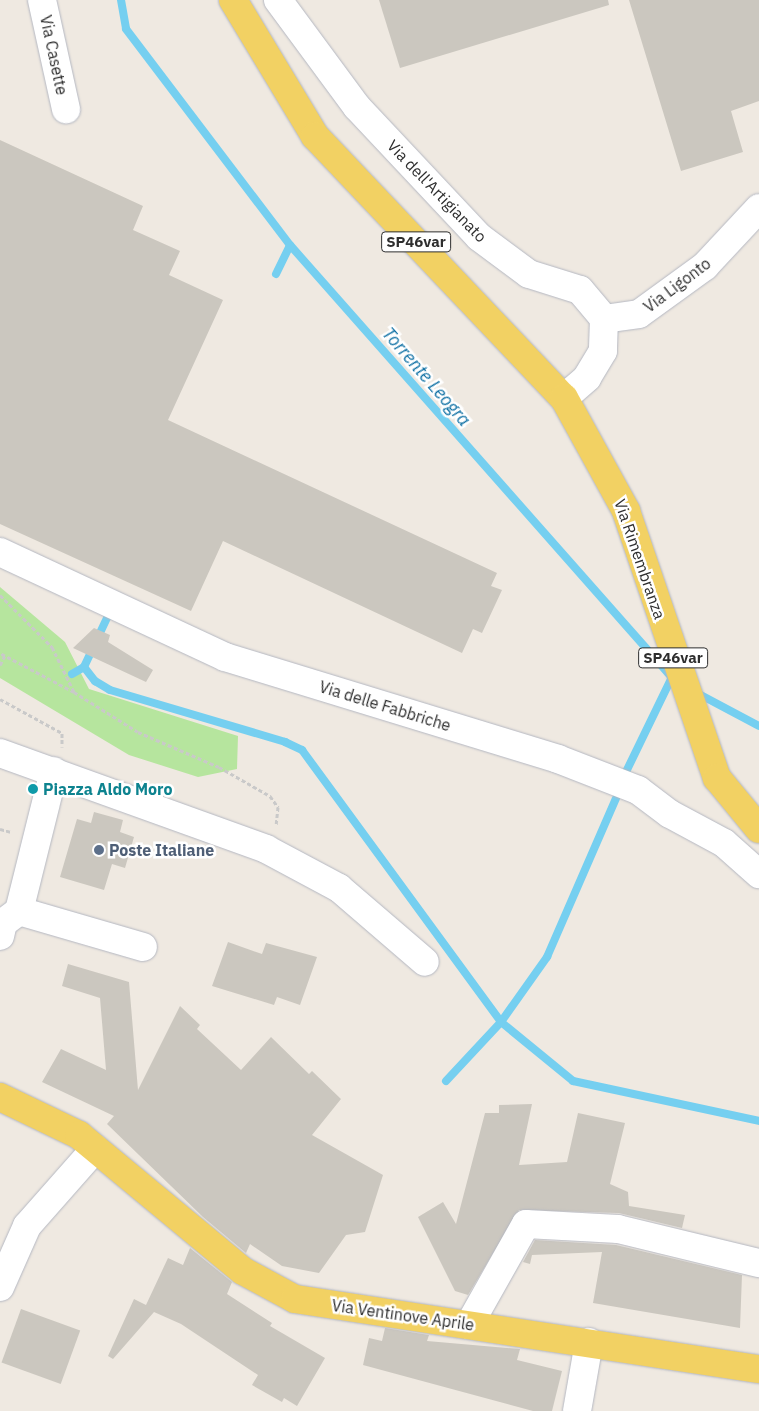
<!DOCTYPE html>
<style>
body{margin:0}
#map{position:relative;width:759px;height:1411px;overflow:hidden;background:#efe9e1;font-family:"IBM Plex Sans",sans-serif}
div>[style]{position:absolute}
[style*='--x']{left:calc(var(--x)*1px);top:calc(var(--y)*1px);width:calc(var(--w)*1px);rotate:calc(var(--a)*1deg)}
.green>*{inset:0;background:#b6e59e}
.stream>*{height:8px;margin:-4px;padding:0 4px;transform-origin:4px;border-radius:4px;background:#75cff0}
.building>*{inset:0;background:#cbc7bf;transform-origin:0 0}
.path>*{height:3px;margin-top:-1.5px;transform-origin:0;background:repeating-linear-gradient(90deg,#c9c9c9 0 4px,transparent 0 6.5px)}
.roads{filter:drop-shadow(0 0 1px #b4b7c1) drop-shadow(0 0 1px #b4b7c1)}
.minor>*{height:28px;margin:-14px;padding:0 14px;transform-origin:14px;border-radius:14px;background:#fff}
.major>*{height:28px;margin:-14px;padding:0 14px;transform-origin:14px;border-radius:14px;background:#f2d163}
.dots>*{width:14px;height:14px;translate:-50% -50%;box-sizing:border-box;border:2px solid #fff;border-radius:50%}
span{translate:-50% -50%;white-space:nowrap;text-align:center;line-height:1.15;-webkit-text-stroke:5px #fff;paint-order:stroke}
.shield-label span{padding:1px 4px;background:#fff;border:1px solid;border-radius:4px;-webkit-text-stroke-width:0}
.shield-label{font-size:15px;color:#2e2e2e;font-weight:700}
.street-label{font-size:16px;color:#2e2e2e}
.culture-label{font-size:16px;color:#0d838f;font-weight:700}
.left{translate:0 -50%;text-align:left}
.service-label{font-size:16px;color:#4e5e75;font-weight:700}
.water-label{font-size:18px;color:#0d6fa3;font-style:italic}
</style>
<div id="map">
<div class="green">
<div style="clip-path:polygon(0 587px,65px 642px,89px 689px,238px 736px,237px 769px,198px 777px,129px 755px,0 678px)"></div>
</div>
<div class="stream">
<div style="--x:121;--y:0;--w:29;--a:80"></div>
<div style="--x:126;--y:29;--w:271;--a:52.8"></div>
<div style="--x:290;--y:245;--w:583;--a:48.55"></div>
<div style="--x:276;--y:274;--w:32;--a:-64"></div>
<div style="--x:84;--y:667;--w:18;--a:52"></div>
<div style="--x:95;--y:681;--w:17;--a:31"></div>
<div style="--x:110;--y:690;--w:183;--a:16.5"></div>
<div style="--x:285;--y:742;--w:19;--a:25"></div>
<div style="--x:302;--y:750;--w:337;--a:53.8"></div>
<div style="--x:501;--y:1022;--w:93;--a:39.3"></div>
<div style="--x:573;--y:1081;--w:190;--a:12.1"></div>
<div style="--x:72;--y:674;--w:14;--a:-30"></div>
<div style="--x:84;--y:667;--w:54;--a:-64.9"></div>
<div style="--x:695;--y:692;--w:72;--a:28"></div>
<div style="--x:624;--y:776;--w:108;--a:-64.1"></div>
<div style="--x:446;--y:1081;--w:81;--a:-47"></div>
<div style="--x:501;--y:1022;--w:80;--a:-54.7"></div>
<div style="--x:547;--y:957;--w:173;--a:-66.5"></div>
</div>
<div class="building">
<div style="clip-path:polygon(379px 0,608px 0,609px 5px,400px 68px)"></div>
<div style="clip-path:polygon(629px 0,759px 0,759px 101px,731px 111px,743px 152px,681px 171px)"></div>
<div style="clip-path:polygon(0 140px,143px 206px,133px 230px,180px 251px,169px 275px,223px 300px,168px 420px,497px 573px,491px 586px,502px 590px,482px 633px,473px 629px,462px 653px,223px 541px,191px 611px,0 524px)"></div>
<div style="clip-path:polygon(94px 628px,110px 635px,108px 642px,153px 670px,146px 682px,73px 648px)"></div>
<div style="clip-path:polygon(94px 812px,123px 820px,120px 832px,134px 837px,125px 868px,112px 864px,104px 890px,60px 877px,77px 819px,91px 823px)"></div>
<div style="clip-path:polygon(228px 942px,262px 954px,266px 943px,317px 957px,300px 1005px,277px 997px,274px 1005px,212px 986px)"></div>
<div style="clip-path:polygon(68px 964px,129px 982px,138px 1090px,180px 1006px,200px 1025px,197px 1029px,241px 1070px,271px 1037px,309px 1074px,312px 1071px,341px 1099px,312px 1135px,383px 1175px,365px 1232px,346px 1235px,319px 1273px,282px 1266px,250px 1244px,246px 1253px,203px 1217px,107px 1124px,114px 1116px,42px 1082px,61px 1049px,106px 1070px,100px 998px,62px 986px)"></div>
<div style="clip-path:polygon(532px 1104px,519px 1165px,567px 1162px,578px 1113px,625px 1123px,610px 1184px,628px 1192px,629px 1206px,685px 1215px,682px 1228px,619px 1213px,519px 1210px,468px 1295px,455px 1291px,418px 1217px,443px 1202px,456px 1224px,485px 1113px,499px 1113px,499px 1105px)"></div>
<div style="clip-path:polygon(535px 1240px,616px 1245px,742px 1275px,740px 1328px,593px 1303px,602px 1252px,532px 1255px,530px 1264px,523px 1262px)"></div>
<div style="clip-path:polygon(190px 1248px,232px 1282px,227px 1294px,272px 1323px,270px 1326px,325px 1358px,297px 1406px,284px 1398px,282px 1402px,252px 1385px,258px 1375px,181px 1324px,154px 1312px,113px 1359px,108px 1356px,134px 1299px,146px 1305px,168px 1258px,183px 1265px)"></div>
<div style="left:21px;top:1309px;width:63px;height:57px;rotate:20deg"></div>
<div style="clip-path:polygon(385px 1328px,429px 1335px,427px 1341px,520px 1349px,517px 1360px,562px 1371px,552px 1411px,533px 1411px,363px 1365px,369px 1338px,382px 1341px)"></div>
</div>
<div class="path">
<div style="--x:0;--y:595;--w:74;--a:45"></div>
<div style="--x:52;--y:647;--w:50;--a:63.9"></div>
<div style="--x:74;--y:692;--w:84;--a:-152.2"></div>
<div style="--x:0;--y:665;--w:11;--a:-63"></div>
<div style="--x:74;--y:692;--w:75;--a:32"></div>
<div style="--x:138;--y:732;--w:88;--a:23.4"></div>
<div style="--x:219;--y:767;--w:59;--a:29.6"></div>
<div style="--x:270;--y:796;--w:14;--a:54"></div>
<div style="--x:278;--y:807;--w:18;--a:96"></div>
<div style="--x:0;--y:699;--w:71;--a:28.7"></div>
<div style="--x:62;--y:733;--w:14;--a:90"></div>
<div style="--x:0;--y:829;--w:11;--a:15"></div>
</div>
<div class="roads">
<div class="minor">
<div style="--x:42;--y:0;--w:112;--a:77.6"></div>
<div style="--x:278;--y:0;--w:133;--a:53.6"></div>
<div style="--x:357;--y:107;--w:178;--a:46.8"></div>
<div style="--x:479;--y:237;--w:62;--a:36.5"></div>
<div style="--x:529;--y:274;--w:53;--a:17.4"></div>
<div style="--x:580;--y:290;--w:38;--a:50"></div>
<div style="--x:604;--y:319;--w:32;--a:92"></div>
<div style="--x:603;--y:351;--w:31;--a:121"></div>
<div style="--x:587;--y:378;--w:30;--a:139"></div>
<div style="--x:604;--y:319;--w:35;--a:-8"></div>
<div style="--x:639;--y:314;--w:82;--a:-36"></div>
<div style="--x:705;--y:266;--w:79;--a:-47"></div>
<div style="--x:0;--y:552;--w:248;--a:25"></div>
<div style="--x:225;--y:657;--w:348;--a:17"></div>
<div style="--x:558;--y:759;--w:86;--a:21.2"></div>
<div style="--x:638;--y:790;--w:40;--a:37"></div>
<div style="--x:670;--y:814;--w:61;--a:28.2"></div>
<div style="--x:724;--y:843;--w:47;--a:41.5"></div>
<div style="--x:0;--y:753;--w:283;--a:19.8"></div>
<div style="--x:266;--y:849;--w:83;--a:28.1"></div>
<div style="--x:339;--y:888;--w:113;--a:40.7"></div>
<div style="--x:19;--y:911;--w:129;--a:16.2"></div>
<div style="--x:0;--y:936;--w:13;--a:-77"></div>
<div style="--x:3;--y:923;--w:20;--a:-37"></div>
<div style="--x:19;--y:911;--w:144;--a:-76"></div>
<div style="--x:0;--y:1287;--w:67;--a:-66.1"></div>
<div style="--x:27;--y:1226;--w:103;--a:-48.6"></div>
<div style="--x:469;--y:1325;--w:116;--a:-60.6"></div>
<div style="--x:526;--y:1224;--w:92;--a:3.1"></div>
<div style="--x:618;--y:1229;--w:145;--a:13.6"></div>
<div style="--x:577;--y:1411;--w:70;--a:-80.1"></div>
</div>
<div class="major">
<div style="--x:233;--y:0;--w:159;--a:58.9"></div>
<div style="--x:315;--y:136;--w:361;--a:46.5"></div>
<div style="--x:564;--y:398;--w:129;--a:61.2"></div>
<div style="--x:626;--y:511;--w:282;--a:71.2"></div>
<div style="--x:717;--y:778;--w:66;--a:50.5"></div>
<div style="--x:0;--y:1097;--w:88;--a:25.7"></div>
<div style="--x:79;--y:1135;--w:213;--a:39.7"></div>
<div style="--x:243;--y:1271;--w:59;--a:28.3"></div>
<div style="--x:295;--y:1299;--w:469;--a:8.6"></div>
</div>
</div>
<div class="dots">
<div style="left:33px;top:789px;background:#0f9aa8"></div>
<div style="left:99px;top:850px;background:#5c6f8a"></div>
</div>
<div class="shield-label">
<span style="left:416px;top:242px">SP46var</span>
<span style="left:673px;top:658px">SP46var</span>
</div>
<div class="street-label">
<span style="left:54px;top:55px;rotate:78deg">Via Casette</span>
<span style="left:437px;top:191px;rotate:46deg">Via dell'Artigianato</span>
<span style="left:677px;top:285px;rotate:-37deg">Via Ligonto</span>
<span style="left:640px;top:559px;rotate:71deg">Via Rimembranza</span>
<span style="left:385px;top:706px;rotate:17deg">Via delle Fabbriche</span>
<span style="left:403px;top:1315px;rotate:8deg">Via Ventinove Aprile</span>
</div>
<div class="culture-label">
<span class="left" style="left:43px;top:789px">Piazza Aldo Moro</span>
</div>
<div class="service-label">
<span class="left" style="left:109px;top:850px">Poste Italiane</span>
</div>
<div class="water-label">
<span style="left:426px;top:377px;rotate:49deg">Torrente Leogra</span>
</div>
</div>
